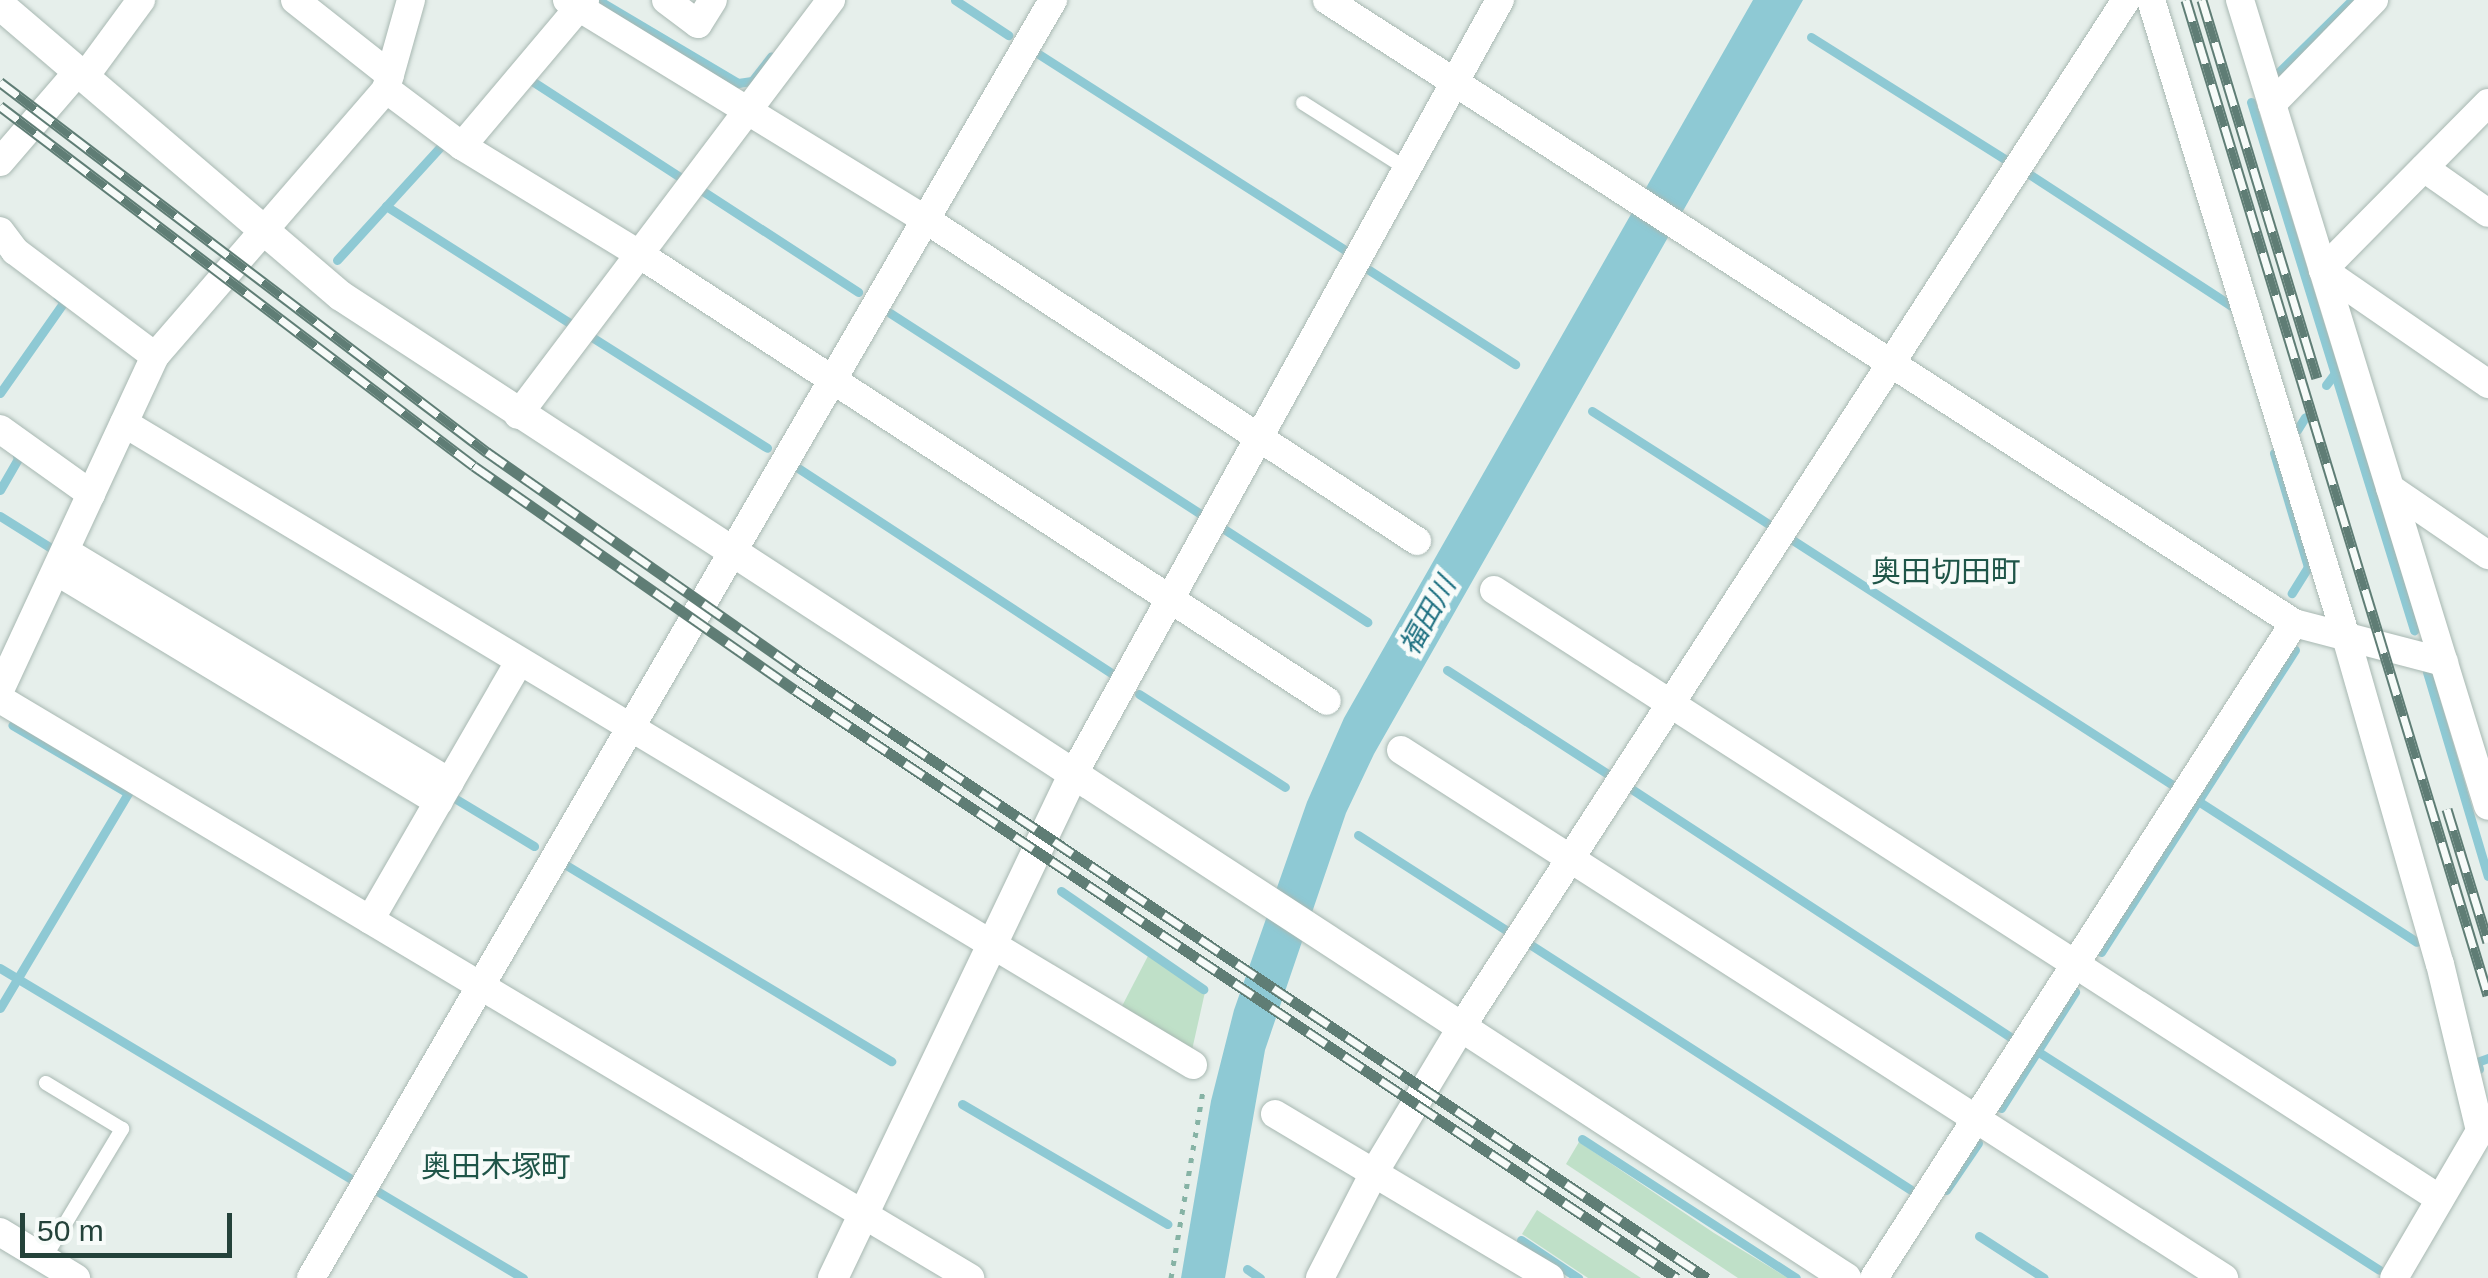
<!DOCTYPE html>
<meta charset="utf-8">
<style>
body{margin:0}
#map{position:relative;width:2488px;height:1278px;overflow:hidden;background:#e6efeb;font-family:Arial,"Noto Sans JP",sans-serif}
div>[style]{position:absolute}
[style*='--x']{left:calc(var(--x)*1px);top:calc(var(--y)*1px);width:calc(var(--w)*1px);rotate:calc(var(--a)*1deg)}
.green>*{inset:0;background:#bfe0c8}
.water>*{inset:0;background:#8ec9d4}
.stream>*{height:9px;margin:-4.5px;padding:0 4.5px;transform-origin:4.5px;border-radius:4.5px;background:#8ec9d4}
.path>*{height:5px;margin-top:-2.5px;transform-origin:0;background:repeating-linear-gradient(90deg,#86b3a5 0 5px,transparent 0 13px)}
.roads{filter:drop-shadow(0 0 2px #a8b8b2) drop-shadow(0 0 2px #a8b8b2)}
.lane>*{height:14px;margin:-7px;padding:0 7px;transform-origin:7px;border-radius:7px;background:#fff}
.street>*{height:28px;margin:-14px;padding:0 14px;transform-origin:14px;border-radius:14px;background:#fff}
.secondary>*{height:30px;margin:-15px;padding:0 15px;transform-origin:15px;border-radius:15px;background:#fff}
.rail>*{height:11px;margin-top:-5.5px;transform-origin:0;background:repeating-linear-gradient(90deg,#f7fbf9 0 22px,#5f7d75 0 44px);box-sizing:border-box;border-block:2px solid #5f7d75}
span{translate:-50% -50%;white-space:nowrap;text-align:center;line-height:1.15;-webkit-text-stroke:9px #f7fbf9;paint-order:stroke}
.water-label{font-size:28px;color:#1c6f80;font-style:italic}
.quarter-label{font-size:30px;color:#1f5548}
.scale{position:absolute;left:20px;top:1213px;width:212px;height:45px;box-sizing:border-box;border:5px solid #24423a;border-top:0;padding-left:12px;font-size:30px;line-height:35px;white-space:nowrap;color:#24423a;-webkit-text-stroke:8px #f7fbf9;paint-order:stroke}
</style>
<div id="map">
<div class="green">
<div style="clip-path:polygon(1149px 954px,1205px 992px,1192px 1050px,1120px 1010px)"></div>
<div style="clip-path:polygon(1579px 1142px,1714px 1233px,1788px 1278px,1738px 1278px,1566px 1164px)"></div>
<div style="clip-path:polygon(1537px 1210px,1641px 1278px,1588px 1278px,1522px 1234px)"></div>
</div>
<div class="water">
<div style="clip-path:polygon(1753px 0,1803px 0,1374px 754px,1346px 813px,1265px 1050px,1225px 1278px,1181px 1278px,1211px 1101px,1234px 1010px,1307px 802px,1344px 718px)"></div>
</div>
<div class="stream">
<div style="--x:598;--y:0;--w:163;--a:30.7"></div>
<div style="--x:738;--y:83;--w:14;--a:-8"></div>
<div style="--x:752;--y:81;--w:31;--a:-52"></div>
<div style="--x:955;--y:0;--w:64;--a:33.4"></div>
<div style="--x:1811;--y:37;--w:231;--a:32.2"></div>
<div style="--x:1037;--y:53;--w:369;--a:32.6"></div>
<div style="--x:2278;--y:73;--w:104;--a:-44.6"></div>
<div style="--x:532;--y:81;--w:180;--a:33"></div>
<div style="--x:2251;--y:102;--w:553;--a:72.84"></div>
<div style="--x:2026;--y:172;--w:247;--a:33.1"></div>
<div style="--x:698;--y:188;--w:191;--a:33"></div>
<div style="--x:386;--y:206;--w:219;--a:32.5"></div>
<div style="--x:337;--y:260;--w:157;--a:-47.6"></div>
<div style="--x:1369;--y:270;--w:174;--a:32.8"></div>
<div style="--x:890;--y:313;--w:375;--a:32.9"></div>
<div style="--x:587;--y:334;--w:213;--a:32.3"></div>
<div style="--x:2326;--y:385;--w:15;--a:-53"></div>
<div style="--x:0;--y:393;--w:111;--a:-54.9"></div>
<div style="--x:64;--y:302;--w:9;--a:-139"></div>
<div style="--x:1592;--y:411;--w:211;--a:32.6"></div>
<div style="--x:2297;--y:430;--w:15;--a:-58"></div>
<div style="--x:2274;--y:453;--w:119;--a:73.4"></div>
<div style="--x:2308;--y:567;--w:31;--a:122"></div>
<div style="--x:798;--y:468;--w:376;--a:33.2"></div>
<div style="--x:0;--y:490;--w:36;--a:-60"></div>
<div style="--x:18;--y:459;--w:10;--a:-107"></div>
<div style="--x:0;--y:516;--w:60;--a:32.1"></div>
<div style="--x:1224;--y:529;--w:171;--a:33"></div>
<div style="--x:1791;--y:539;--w:456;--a:32.8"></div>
<div style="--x:1447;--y:670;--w:193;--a:32.9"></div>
<div style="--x:2427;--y:672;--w:213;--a:73.4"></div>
<div style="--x:1139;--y:694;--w:173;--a:32.5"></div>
<div style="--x:1630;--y:788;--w:455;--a:33.2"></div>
<div style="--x:451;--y:796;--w:97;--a:31.1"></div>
<div style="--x:2198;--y:801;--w:260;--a:32.8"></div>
<div style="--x:1358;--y:835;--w:179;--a:32.7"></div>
<div style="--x:566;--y:865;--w:380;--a:31.1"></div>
<div style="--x:1061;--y:891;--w:173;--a:34.6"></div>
<div style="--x:1531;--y:945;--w:452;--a:32.8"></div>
<div style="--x:2101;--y:952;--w:359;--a:-57.3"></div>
<div style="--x:0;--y:968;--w:408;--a:31"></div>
<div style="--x:0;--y:1008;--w:250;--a:-59.2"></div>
<div style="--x:128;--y:793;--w:134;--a:-149.6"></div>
<div style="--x:2037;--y:1051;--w:406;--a:32.6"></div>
<div style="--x:2479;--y:1069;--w:7;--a:-106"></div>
<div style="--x:2477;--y:1062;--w:12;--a:-20"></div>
<div style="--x:962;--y:1104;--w:238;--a:30.3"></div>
<div style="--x:2001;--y:1108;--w:138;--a:-57.5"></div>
<div style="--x:1582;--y:1139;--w:255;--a:33"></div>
<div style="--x:1946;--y:1190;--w:57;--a:-55.8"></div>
<div style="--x:377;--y:1191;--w:170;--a:30.8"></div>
<div style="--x:1979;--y:1236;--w:77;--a:32.9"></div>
<div style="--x:1521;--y:1240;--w:69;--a:33.7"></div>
<div style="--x:1247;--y:1269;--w:16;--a:35"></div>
</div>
<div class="path">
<div style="--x:1171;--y:1278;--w:190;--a:-80.3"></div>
</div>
<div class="roads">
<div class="lane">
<div style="--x:1303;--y:103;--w:123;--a:32.4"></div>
<div style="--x:44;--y:1259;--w:152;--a:-59"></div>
<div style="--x:122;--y:1129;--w:89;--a:-148.8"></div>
</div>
<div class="street">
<div style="--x:295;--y:0;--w:121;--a:38.3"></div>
<div style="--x:411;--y:0;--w:92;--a:105.7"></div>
<div style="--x:386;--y:89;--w:95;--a:36.9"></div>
<div style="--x:462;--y:146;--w:207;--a:31.4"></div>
<div style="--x:639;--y:254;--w:820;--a:33.01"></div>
<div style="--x:567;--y:0;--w:420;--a:31.5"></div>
<div style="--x:925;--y:219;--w:588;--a:33.2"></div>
<div style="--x:666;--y:0;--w:40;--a:37"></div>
<div style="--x:698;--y:24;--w:28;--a:-58"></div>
<div style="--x:1327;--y:0;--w:1150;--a:32.79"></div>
<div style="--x:2294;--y:623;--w:155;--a:14.6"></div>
<div style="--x:2151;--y:0;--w:666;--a:72.98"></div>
<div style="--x:2346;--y:637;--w:340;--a:74"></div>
<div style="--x:2440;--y:964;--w:172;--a:76.5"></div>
<div style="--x:2480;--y:1131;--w:170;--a:120.3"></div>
<div style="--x:2240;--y:0;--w:843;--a:72.9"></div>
<div style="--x:86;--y:75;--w:93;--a:-53.7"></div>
<div style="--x:2488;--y:103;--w:235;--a:134.7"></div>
<div style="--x:2323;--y:270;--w:201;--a:34.6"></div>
<div style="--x:2272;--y:104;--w:146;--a:-45.6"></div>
<div style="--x:462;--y:146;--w:191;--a:-49.9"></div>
<div style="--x:0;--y:162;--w:121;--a:-49.3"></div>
<div style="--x:2424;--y:168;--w:78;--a:35.1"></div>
<div style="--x:0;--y:231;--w:25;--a:53"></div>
<div style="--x:15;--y:251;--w:175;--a:36.9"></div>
<div style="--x:518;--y:415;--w:520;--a:-52.98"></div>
<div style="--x:124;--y:423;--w:1247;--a:30.99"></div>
<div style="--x:0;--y:429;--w:112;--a:35.5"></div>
<div style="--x:2390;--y:488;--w:119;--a:34.4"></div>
<div style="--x:65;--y:551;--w:449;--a:31"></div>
<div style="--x:56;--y:571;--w:447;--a:31.1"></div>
<div style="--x:1494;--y:590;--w:1125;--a:32.77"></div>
<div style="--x:0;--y:690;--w:368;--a:-65.1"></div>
<div style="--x:155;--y:356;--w:353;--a:-49.1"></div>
<div style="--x:0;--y:699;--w:1130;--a:30.83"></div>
<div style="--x:1401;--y:750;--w:978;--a:32.68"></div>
<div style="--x:1073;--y:775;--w:885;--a:-61.15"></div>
<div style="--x:370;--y:920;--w:298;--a:-60"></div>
<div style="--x:1275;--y:1114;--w:320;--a:30.8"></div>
<div style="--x:0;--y:1232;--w:89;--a:31.2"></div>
<div style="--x:311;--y:1278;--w:1478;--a:-59.86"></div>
<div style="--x:1320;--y:1278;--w:120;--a:-62.8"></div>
<div style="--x:1375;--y:1171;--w:169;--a:-59"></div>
<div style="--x:1462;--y:1026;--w:1222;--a:-57.09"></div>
<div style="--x:1874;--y:1278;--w:778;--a:-57.33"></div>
</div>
<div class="secondary">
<div style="--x:0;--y:5;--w:448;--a:40.5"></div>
<div style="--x:341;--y:296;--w:1797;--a:33.12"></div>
<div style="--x:833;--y:1278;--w:557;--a:-64.49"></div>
</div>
</div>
<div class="rail">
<div style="--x:2186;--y:0;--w:1040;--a:73.12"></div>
<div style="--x:2202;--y:0;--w:395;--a:73.1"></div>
<div style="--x:0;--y:82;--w:612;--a:37.23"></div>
<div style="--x:487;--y:452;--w:380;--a:35"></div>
<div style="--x:798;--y:670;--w:1094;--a:33.78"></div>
<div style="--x:0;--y:106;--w:595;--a:37.22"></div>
<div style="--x:474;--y:466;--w:391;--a:34.9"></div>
<div style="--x:795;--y:690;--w:1060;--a:33.69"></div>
<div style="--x:2447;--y:809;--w:139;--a:72.9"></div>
</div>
<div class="water-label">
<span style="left:1428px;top:616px;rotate:-61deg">福田川</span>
</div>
<div class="quarter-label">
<span style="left:1946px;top:572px">奥田切田町</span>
<span style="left:496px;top:1167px">奥田木塚町</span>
</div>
<div class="scale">50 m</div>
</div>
